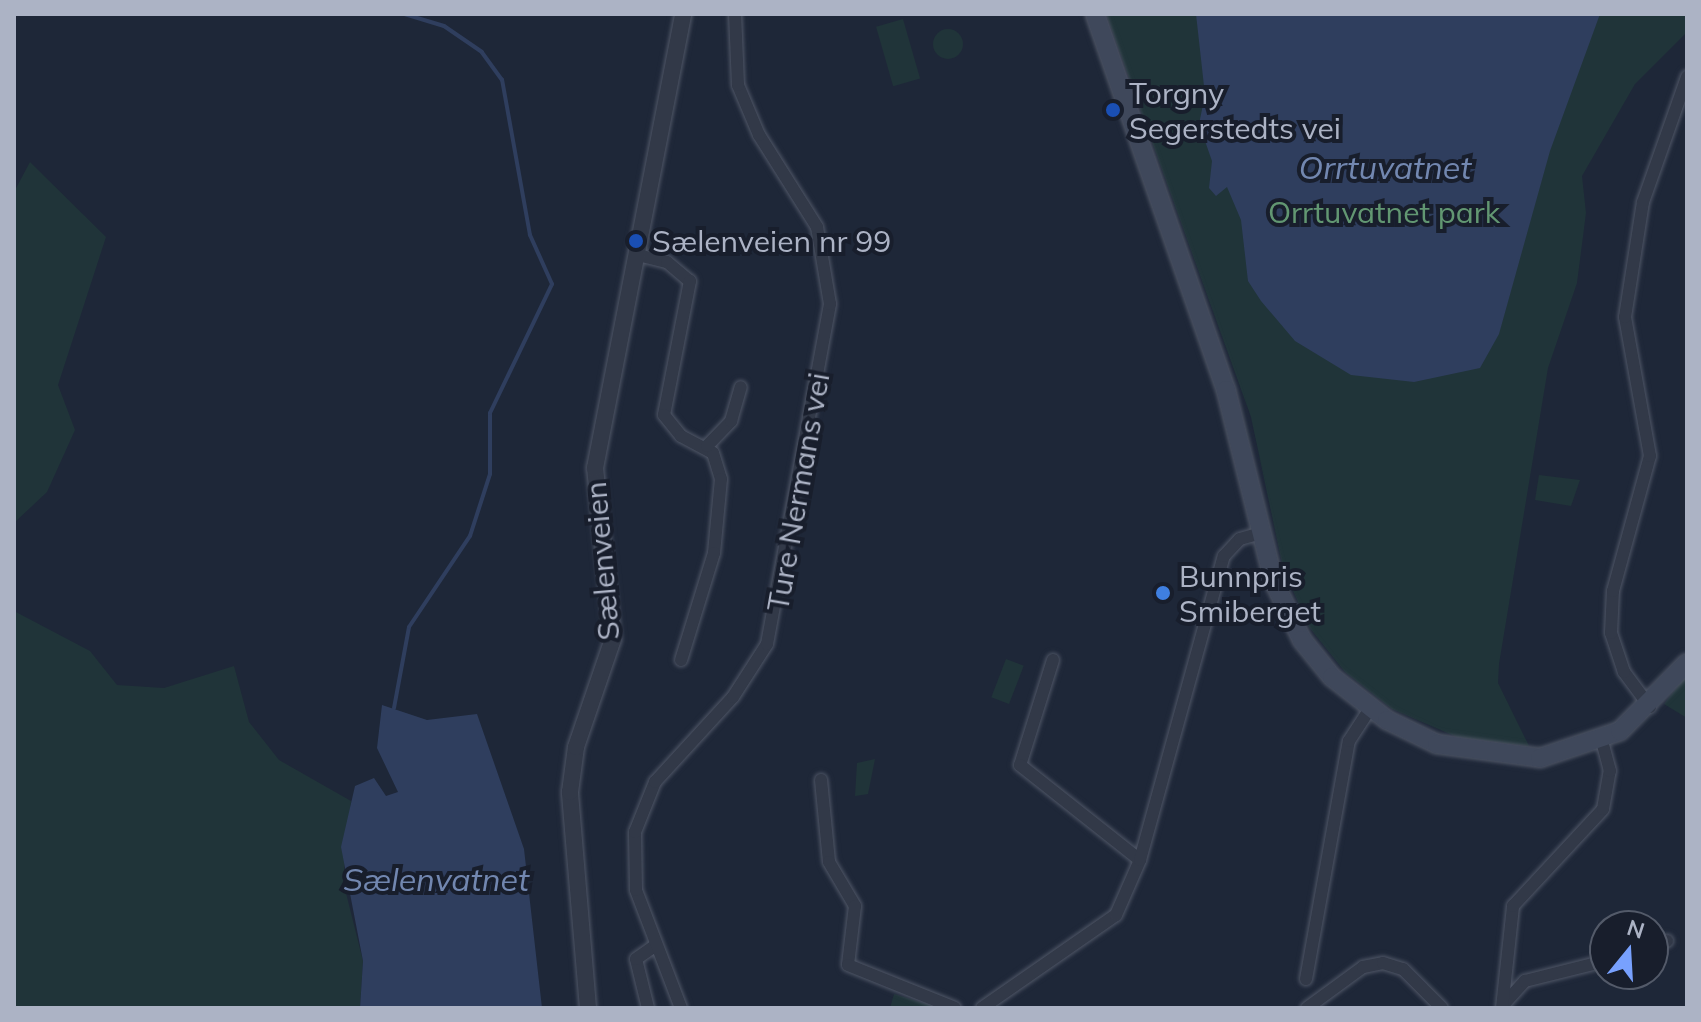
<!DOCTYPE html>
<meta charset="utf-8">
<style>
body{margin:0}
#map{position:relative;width:1701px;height:1022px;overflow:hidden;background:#1e2738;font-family:Mulish,sans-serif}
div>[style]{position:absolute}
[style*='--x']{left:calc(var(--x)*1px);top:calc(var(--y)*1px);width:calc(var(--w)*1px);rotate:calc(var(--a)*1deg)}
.green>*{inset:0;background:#203439;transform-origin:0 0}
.round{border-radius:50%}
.water>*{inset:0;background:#2f3e5e}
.stream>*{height:4px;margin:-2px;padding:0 2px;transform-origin:2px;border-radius:2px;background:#2f3e5e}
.roads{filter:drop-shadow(0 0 2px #4f5666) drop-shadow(0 0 2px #4f5666)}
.minor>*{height:12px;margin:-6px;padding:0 6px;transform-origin:6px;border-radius:6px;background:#323948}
.tertiary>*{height:16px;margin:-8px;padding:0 8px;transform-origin:8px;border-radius:8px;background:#323948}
.secondary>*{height:18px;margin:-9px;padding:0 9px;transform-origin:9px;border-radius:9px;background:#3f485b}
.dots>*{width:22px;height:22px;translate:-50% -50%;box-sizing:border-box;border:4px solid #181e2c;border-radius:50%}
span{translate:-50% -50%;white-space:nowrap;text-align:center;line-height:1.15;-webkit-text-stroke:8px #181e2c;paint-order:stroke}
.poi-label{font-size:30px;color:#acb3c5}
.left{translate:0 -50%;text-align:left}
.park-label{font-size:30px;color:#629772}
.street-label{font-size:30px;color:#acb3c5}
.water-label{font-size:32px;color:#7287b0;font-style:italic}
.frame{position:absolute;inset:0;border:16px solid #acb3c5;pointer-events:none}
.north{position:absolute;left:1589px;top:910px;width:80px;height:80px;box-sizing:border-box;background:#181e2c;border:2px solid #535a69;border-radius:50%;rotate:18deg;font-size:22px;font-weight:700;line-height:32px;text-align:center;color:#acb3c5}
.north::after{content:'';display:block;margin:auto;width:28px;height:36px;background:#78a1fe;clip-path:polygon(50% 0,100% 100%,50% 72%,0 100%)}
</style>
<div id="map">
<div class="green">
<div style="clip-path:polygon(1106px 14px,1687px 14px,1687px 32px,1635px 84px,1582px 176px,1586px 213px,1577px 283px,1548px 368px,1499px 664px,1498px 683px,1529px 746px,1457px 737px,1392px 709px,1345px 672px,1309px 627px,1283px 568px,1251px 417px)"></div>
<div style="left:903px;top:19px;width:62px;height:28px;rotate:74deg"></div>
<div class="round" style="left:933px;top:29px;width:30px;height:30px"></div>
<div style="clip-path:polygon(30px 162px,106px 237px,58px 385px,75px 430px,47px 492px,14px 523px,14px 192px)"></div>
<div style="clip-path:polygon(1539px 475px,1580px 480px,1571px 506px,1535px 500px)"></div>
<div style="clip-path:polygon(14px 611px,90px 651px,117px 685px,164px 688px,234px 666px,249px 722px,279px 760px,351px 801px,343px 881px,363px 961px,360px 1008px,14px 1008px)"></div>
<div style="left:1006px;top:659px;width:19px;height:41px;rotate:21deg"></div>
<div style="clip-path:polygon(1687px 674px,1687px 718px,1664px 704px)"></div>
<div style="clip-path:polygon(875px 759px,868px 794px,855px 796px,857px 763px)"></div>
<div style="clip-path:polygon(894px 994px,940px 1008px,890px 1008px)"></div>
</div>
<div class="water">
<div style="clip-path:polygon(1196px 14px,1600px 14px,1550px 151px,1499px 334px,1480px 368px,1414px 382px,1351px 375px,1295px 341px,1261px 301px,1248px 281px,1241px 220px,1227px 187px,1216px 196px,1209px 188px,1212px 161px,1199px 124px,1205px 95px)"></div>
<div style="clip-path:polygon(382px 705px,427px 720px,477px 714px,524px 849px,542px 1008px,360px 1008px,363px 961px,341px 847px,355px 786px,374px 778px,386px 796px,398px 792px,377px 748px)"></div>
</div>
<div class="stream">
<div style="--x:394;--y:708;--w:82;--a:-79.5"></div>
<div style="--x:409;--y:627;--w:110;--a:-56.2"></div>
<div style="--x:470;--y:536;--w:65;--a:-72.1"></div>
<div style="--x:490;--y:474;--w:61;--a:-90"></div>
<div style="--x:490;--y:413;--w:143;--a:-64.3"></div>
<div style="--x:552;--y:284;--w:54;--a:-114.2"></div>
<div style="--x:530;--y:235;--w:158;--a:-100.2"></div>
<div style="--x:502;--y:80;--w:34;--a:-126"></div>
<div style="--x:482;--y:52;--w:46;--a:-145.6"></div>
<div style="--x:444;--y:26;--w:42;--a:-163.3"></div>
</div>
<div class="roads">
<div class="minor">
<div style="--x:638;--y:255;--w:30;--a:14"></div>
<div style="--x:667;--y:262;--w:30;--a:40"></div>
<div style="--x:690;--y:281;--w:136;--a:101"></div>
<div style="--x:664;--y:415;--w:27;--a:51"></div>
<div style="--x:681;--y:436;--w:36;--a:28"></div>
<div style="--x:713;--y:453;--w:27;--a:73"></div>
<div style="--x:721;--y:479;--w:74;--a:95.4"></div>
<div style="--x:714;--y:553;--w:112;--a:107.1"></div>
<div style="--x:707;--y:446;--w:35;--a:-46"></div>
<div style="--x:731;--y:421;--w:35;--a:-74"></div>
<div style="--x:1053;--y:660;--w:110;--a:107.4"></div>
<div style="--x:1020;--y:765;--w:153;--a:38.4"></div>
<div style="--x:1650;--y:707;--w:44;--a:-126.6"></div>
<div style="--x:1624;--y:672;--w:41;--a:-108.4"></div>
<div style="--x:1611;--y:633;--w:42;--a:-87.3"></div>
<div style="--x:1613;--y:591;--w:140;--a:-74.7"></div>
<div style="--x:1650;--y:456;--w:141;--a:-100.2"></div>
<div style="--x:1625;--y:317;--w:116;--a:-81.1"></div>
<div style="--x:1643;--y:202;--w:133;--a:-70.6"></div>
<div style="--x:821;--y:780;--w:82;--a:84.4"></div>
<div style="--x:829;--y:862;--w:51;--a:59.4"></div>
<div style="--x:855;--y:906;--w:59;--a:96.8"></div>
<div style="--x:848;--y:965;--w:115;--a:21.9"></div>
<div style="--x:1653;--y:946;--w:15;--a:-20"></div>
<div style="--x:1306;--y:979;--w:242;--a:-79.8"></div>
<div style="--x:1349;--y:741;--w:38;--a:-57"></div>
<div style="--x:1505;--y:1003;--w:30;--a:-48"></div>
<div style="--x:1525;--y:981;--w:82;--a:-14"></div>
<div style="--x:648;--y:1008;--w:50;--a:-103.8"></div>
<div style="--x:636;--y:959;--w:24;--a:-35"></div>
<div style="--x:681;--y:1008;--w:126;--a:-110.9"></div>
<div style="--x:636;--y:890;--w:58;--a:-91"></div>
<div style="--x:635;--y:832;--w:54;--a:-68.2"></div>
<div style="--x:655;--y:782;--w:115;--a:-47.5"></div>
<div style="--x:733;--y:697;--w:63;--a:-57.3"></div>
<div style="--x:767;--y:644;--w:346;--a:-79.5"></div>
<div style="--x:830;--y:304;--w:78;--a:-99.6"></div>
<div style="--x:817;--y:227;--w:109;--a:-122.2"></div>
<div style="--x:759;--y:135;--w:54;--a:-112.8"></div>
<div style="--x:738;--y:85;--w:71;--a:-92.4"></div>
<div style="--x:982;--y:1008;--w:163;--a:-34.8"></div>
<div style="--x:1116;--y:915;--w:60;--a:-66.4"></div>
<div style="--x:1140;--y:860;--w:315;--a:-74.6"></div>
<div style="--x:1224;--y:556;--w:23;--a:-47"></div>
<div style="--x:1240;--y:539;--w:22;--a:-16"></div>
<div style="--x:1307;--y:1008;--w:69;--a:-36.2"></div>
<div style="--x:1363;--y:967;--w:20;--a:-11"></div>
<div style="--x:1383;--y:963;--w:21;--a:17"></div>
<div style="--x:1403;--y:969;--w:55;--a:45"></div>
<div style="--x:1502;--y:1008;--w:103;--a:-83.8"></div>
<div style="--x:1513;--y:906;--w:132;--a:-47.1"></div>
<div style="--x:1603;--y:809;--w:39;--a:-80"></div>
<div style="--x:1610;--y:771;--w:31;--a:-105"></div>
</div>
<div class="tertiary">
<div style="--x:588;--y:1008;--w:217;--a:-94.8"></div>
<div style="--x:570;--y:792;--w:45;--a:-82.4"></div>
<div style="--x:576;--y:747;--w:114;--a:-71.1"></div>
<div style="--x:613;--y:639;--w:172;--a:-96"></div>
<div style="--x:595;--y:468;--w:462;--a:-79"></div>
</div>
<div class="secondary">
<div style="--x:1095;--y:14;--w:398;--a:70.8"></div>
<div style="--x:1226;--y:390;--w:198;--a:76"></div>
<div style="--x:1274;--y:582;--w:64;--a:64.2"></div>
<div style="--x:1302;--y:640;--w:48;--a:51"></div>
<div style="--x:1332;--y:677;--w:70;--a:38"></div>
<div style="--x:1387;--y:720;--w:55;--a:25.6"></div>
<div style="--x:1437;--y:744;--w:104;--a:7.7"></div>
<div style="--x:1540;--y:758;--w:84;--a:-18.6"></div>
<div style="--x:1620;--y:731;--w:95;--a:-45.4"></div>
</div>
</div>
<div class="dots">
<div style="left:1113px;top:110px;background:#1a4fb4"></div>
<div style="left:636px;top:241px;background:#1a4fb4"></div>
<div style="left:1163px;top:593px;background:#3f7fe0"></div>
</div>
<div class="poi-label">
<span class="left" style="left:1129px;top:110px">Torgny<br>Segerstedts vei</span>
<span class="left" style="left:652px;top:241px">Sælenveien nr 99</span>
<span class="left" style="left:1179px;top:593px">Bunnpris<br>Smiberget</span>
</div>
<div class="park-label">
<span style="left:1384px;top:212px">Orrtuvatnet park</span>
</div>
<div class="street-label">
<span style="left:798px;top:492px;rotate:-80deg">Ture Nermans vei</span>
<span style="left:602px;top:561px;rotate:-95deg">Sælenveien</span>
</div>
<div class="water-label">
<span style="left:1385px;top:167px">Orrtuvatnet</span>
<span style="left:436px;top:879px">Sælenvatnet</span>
</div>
<div class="frame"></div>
<div class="north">N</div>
</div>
